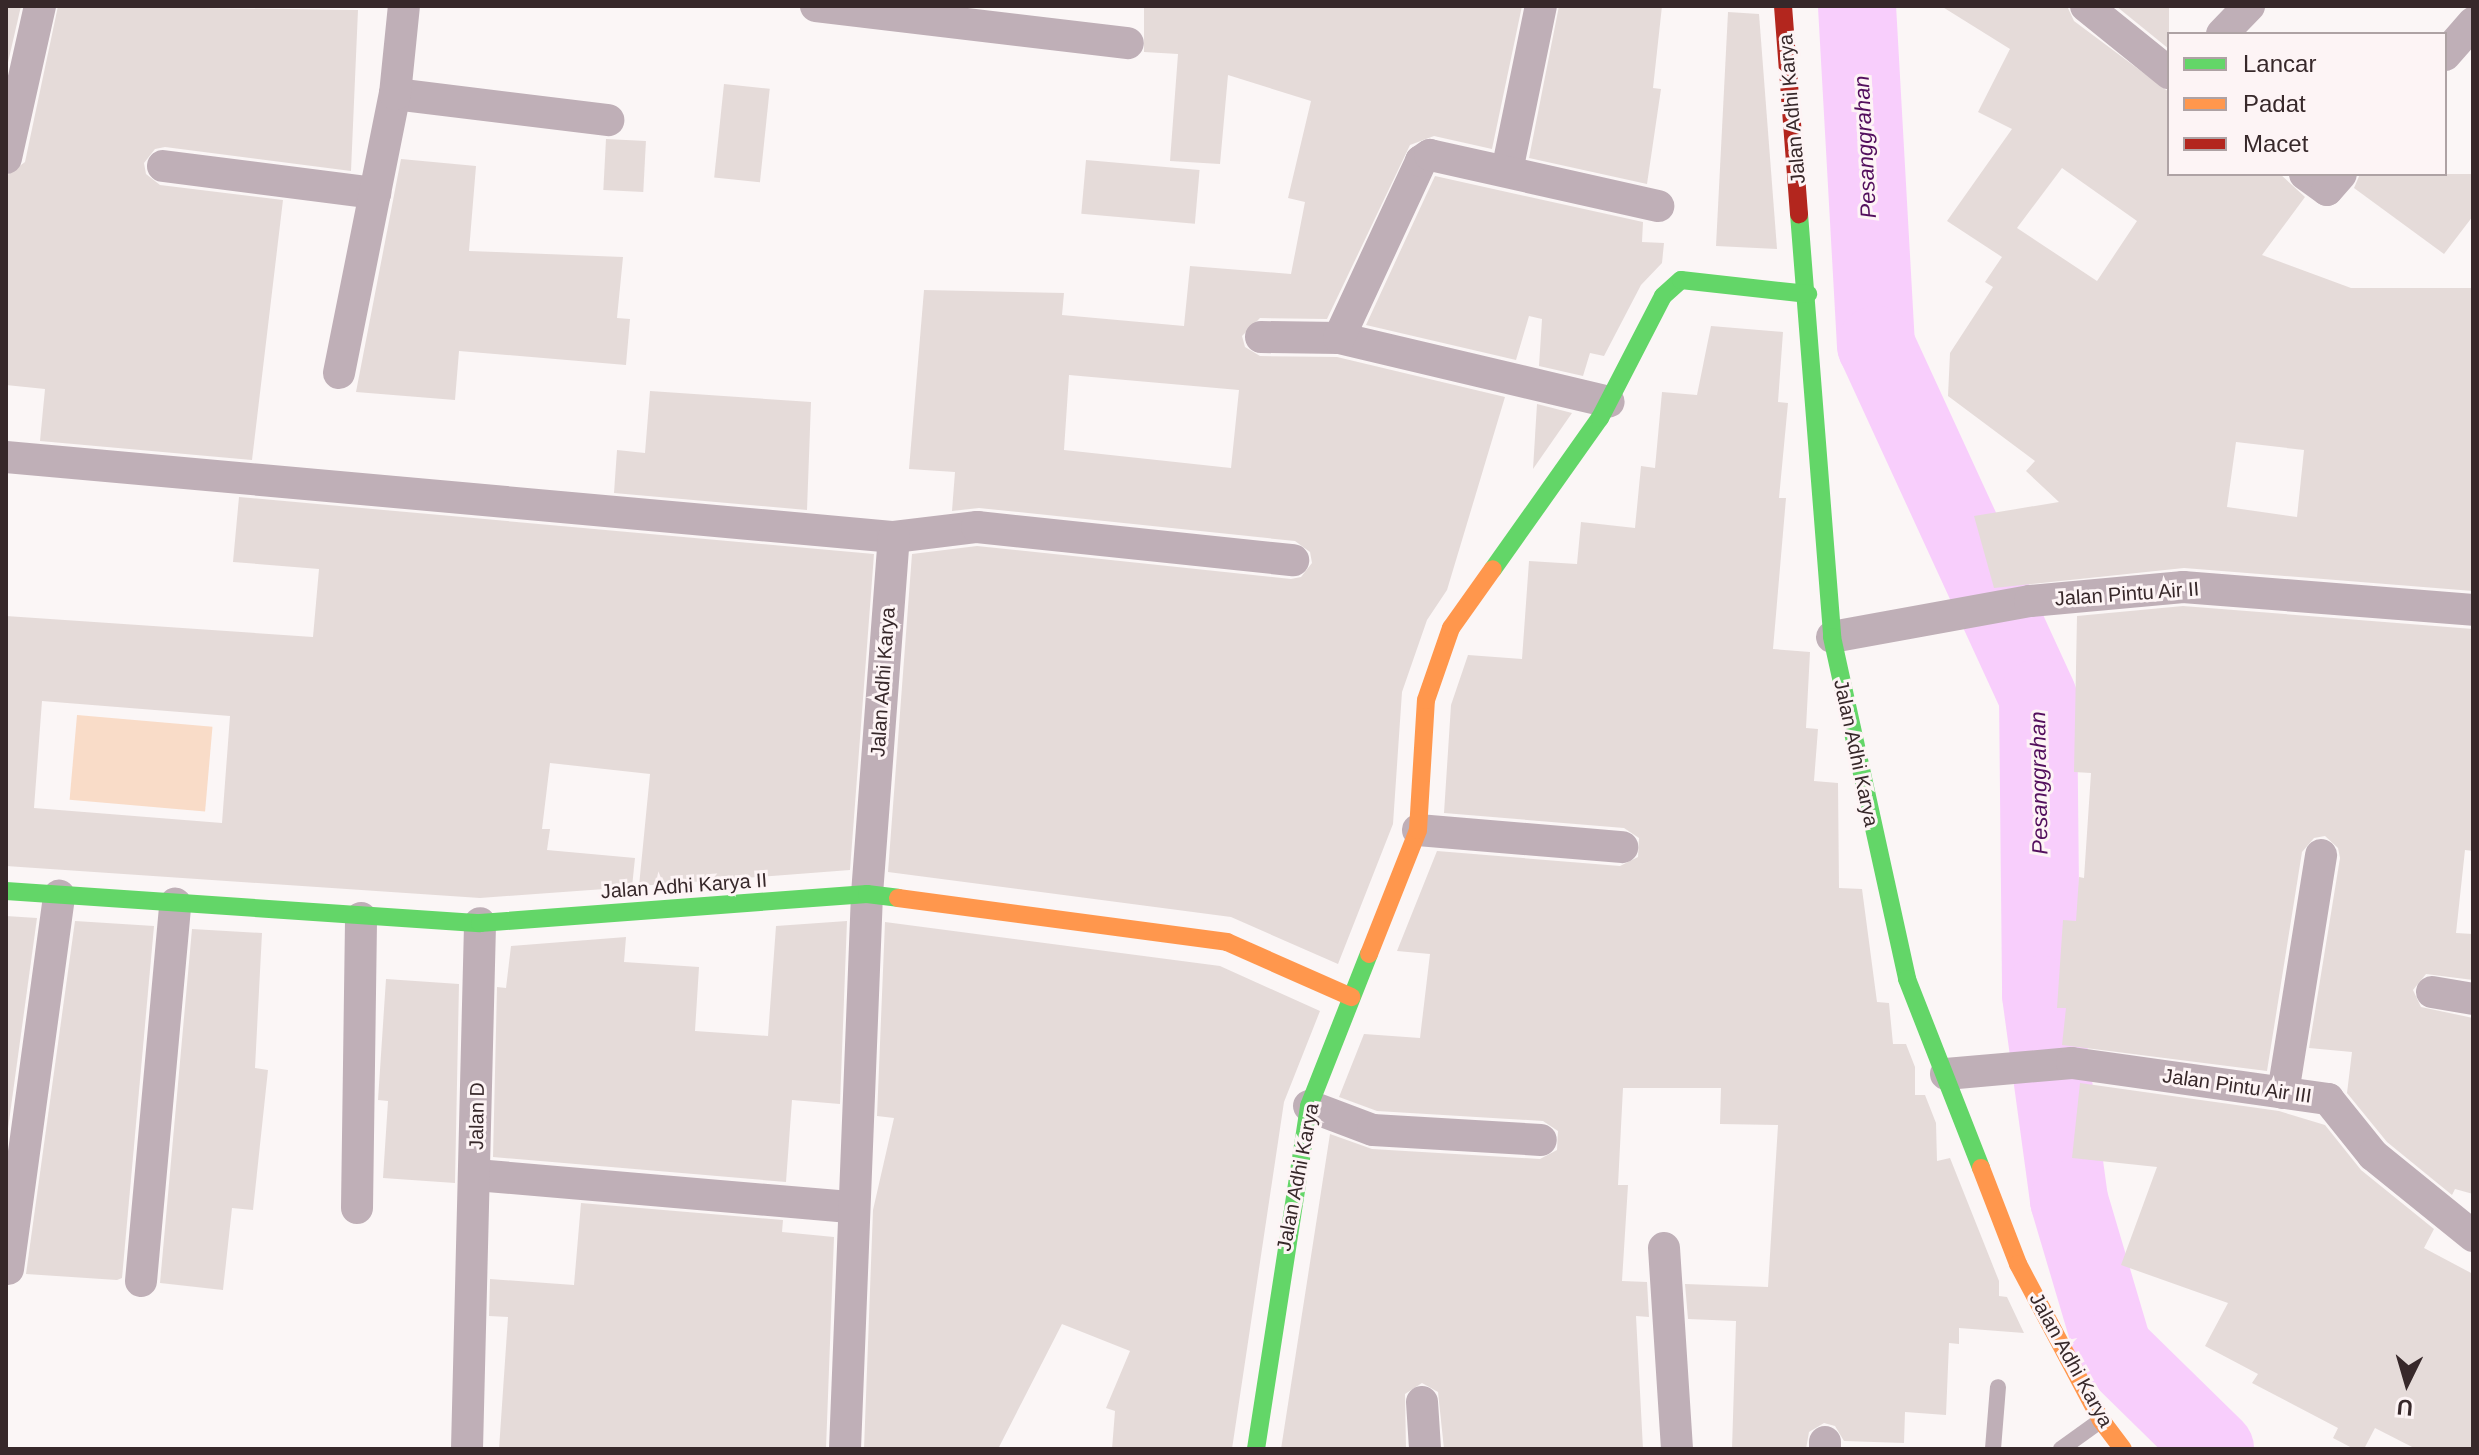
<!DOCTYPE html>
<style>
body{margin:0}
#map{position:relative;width:2479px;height:1455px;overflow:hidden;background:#fbf6f6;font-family:Helvetica,sans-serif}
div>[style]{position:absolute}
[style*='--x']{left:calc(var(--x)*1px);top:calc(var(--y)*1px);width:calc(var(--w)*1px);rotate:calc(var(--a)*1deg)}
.green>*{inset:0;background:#f9dcc8;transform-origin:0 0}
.river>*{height:78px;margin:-39px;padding:0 39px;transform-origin:39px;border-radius:39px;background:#f8cefc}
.building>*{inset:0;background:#e5dbd9;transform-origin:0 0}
.lane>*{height:16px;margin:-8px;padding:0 8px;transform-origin:8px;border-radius:8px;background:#bfafb7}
.street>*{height:32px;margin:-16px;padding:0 16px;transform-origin:16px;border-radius:16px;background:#bfafb7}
.fast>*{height:18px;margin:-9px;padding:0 9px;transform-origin:9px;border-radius:9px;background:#63d668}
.slow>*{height:18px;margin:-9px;padding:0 9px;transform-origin:9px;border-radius:9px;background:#ff974d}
.jam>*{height:18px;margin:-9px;padding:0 9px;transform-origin:9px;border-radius:9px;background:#b3261e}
span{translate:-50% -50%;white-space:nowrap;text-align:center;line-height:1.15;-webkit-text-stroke:6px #fdf4f5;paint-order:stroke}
.street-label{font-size:20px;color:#37282a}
.water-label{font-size:22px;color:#530f5d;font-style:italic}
.frame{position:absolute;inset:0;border:8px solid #37282a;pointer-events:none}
.legend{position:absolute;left:2167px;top:32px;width:280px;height:144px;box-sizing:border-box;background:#fdf4f5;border:2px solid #aea2a4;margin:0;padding:10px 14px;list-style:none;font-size:24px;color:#37282a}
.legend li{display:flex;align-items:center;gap:16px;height:40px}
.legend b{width:40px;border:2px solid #aea2a4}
.north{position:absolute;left:2367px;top:1343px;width:80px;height:80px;-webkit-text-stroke:6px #fdf4f5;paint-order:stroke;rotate:185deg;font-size:22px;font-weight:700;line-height:32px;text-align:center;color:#37282a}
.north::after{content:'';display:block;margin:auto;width:28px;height:36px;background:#37282a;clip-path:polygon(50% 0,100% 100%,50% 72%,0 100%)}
</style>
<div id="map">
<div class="green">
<div style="left:77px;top:715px;width:136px;height:85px;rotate:5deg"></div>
</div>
<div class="river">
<div style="--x:1857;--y:6;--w:340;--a:86.8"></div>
<div style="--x:1876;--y:345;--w:388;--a:65.3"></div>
<div style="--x:2038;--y:698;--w:297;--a:89.4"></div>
<div style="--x:2041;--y:995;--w:207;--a:82.2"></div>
<div style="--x:2069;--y:1200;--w:155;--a:73.5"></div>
<div style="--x:2113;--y:1349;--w:143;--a:44.4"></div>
</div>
<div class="building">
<div style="clip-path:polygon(6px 6px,21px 6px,6px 71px)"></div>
<div style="clip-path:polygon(58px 6px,358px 10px,351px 171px,165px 147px,155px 149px,144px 163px,146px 174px,160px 185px,283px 200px,252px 460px,40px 441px,45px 389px,6px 385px,6px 176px,25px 162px)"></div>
<div style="clip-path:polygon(evenodd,1144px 6px,1522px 6px,1492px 149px,1434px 136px,1410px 145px,1327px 319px,1260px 318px,1242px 336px,1245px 347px,1260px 356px,1337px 357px,1505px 397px,1447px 590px,1427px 620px,1402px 692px,1393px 824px,1338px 964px,1231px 917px,888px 872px,912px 554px,977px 546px,1291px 579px,1301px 577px,1312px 563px,1310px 552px,1295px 541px,979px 508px,952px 511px,955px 472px,909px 469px,924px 290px,1064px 293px,1062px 315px,1184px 326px,1190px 266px,1291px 274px,1305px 202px,1288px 198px,1311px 101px,1228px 75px,1220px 164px,1170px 161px,1178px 54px,1144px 52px,1144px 6px,1069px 375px,1239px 390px,1231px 468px,1064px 450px,1069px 375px)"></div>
<div style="clip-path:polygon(1559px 6px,1662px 6px,1653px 88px,1661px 89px,1647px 184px,1529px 158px)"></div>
<div style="clip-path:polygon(evenodd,1941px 6px,2067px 6px,2074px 21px,2169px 92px,2169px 174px,2280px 174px,2305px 197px,2262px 255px,2351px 288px,2473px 288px,2473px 591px,2184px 568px,1994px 588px,1974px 516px,2059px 502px,2026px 471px,2035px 461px,1948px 396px,1950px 353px,1993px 287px,1985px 282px,2002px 257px,1947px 221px,2012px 129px,1978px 112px,2010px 49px,1941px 6px,2062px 168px,2137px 221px,2097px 281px,2017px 228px,2062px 168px,1941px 6px,2236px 442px,2304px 450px,2297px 517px,2227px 507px,2236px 442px)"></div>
<div style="clip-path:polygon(2116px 6px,2169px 6px,2169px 49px)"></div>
<div style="clip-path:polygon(1728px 12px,1759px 14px,1777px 249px,1716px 246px)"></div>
<div style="left:724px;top:84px;width:46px;height:94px;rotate:6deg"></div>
<div style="left:606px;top:139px;width:40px;height:51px;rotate:3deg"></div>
<div style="clip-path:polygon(401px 159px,476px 166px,469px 251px,623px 257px,617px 318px,630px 319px,626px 365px,459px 351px,455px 400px,356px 392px)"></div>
<div style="left:1086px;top:160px;width:114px;height:54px;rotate:5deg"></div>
<div style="clip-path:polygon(2360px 174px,2473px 174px,2473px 216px,2444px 254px,2354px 188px)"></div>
<div style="clip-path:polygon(1435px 176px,1643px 222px,1642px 242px,1664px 243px,1662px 263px,1641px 285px,1604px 356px,1590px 353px,1583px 376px,1539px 366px,1542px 319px,1529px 316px,1516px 360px,1366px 325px)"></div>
<div style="clip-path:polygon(1711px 326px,1783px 332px,1778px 402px,1788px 403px,1779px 498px,1786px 498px,1773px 649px,1810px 652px,1806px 728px,1818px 729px,1814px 781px,1838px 783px,1839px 888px,1862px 889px,1877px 1002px,1889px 1003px,1893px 1044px,1906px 1044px,1915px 1067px,1915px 1095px,1925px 1095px,1936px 1123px,1937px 1161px,1950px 1158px,1999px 1281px,1999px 1296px,2007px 1297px,2024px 1333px,1959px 1328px,1959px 1344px,1949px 1343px,1946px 1415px,1905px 1412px,1904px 1443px,1844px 1441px,1835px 1426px,1824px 1423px,1809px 1432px,1806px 1449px,1732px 1449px,1736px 1321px,1688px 1319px,1685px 1284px,1768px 1287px,1778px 1125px,1720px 1124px,1721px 1088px,1623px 1088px,1618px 1185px,1628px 1185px,1622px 1281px,1647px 1282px,1649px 1317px,1636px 1316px,1643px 1449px,1444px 1449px,1438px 1392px,1422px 1383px,1405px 1394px,1406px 1449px,1281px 1449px,1330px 1134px,1372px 1149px,1540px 1159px,1557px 1150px,1558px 1131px,1543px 1121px,1377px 1111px,1339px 1097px,1364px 1034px,1420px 1038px,1430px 954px,1397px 951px,1437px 851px,1620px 866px,1638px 857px,1639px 838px,1624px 828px,1444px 813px,1451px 705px,1468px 655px,1522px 659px,1529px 561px,1577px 564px,1581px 522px,1635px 528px,1641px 466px,1655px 468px,1662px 392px,1697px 395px)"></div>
<div style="clip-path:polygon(650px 391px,811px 402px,807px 510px,614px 493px,617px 450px,645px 453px)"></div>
<div style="clip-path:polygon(1537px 404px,1572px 413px,1533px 469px)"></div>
<div style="clip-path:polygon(evenodd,239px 497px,874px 554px,850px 870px,639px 886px,650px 774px,550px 763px,542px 829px,550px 829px,547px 850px,635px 858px,632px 887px,480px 898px,6px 866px,6px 616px,313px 637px,319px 569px,233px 562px,239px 497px,42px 701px,230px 716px,222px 823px,34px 808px,42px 701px)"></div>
<div style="clip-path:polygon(2183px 606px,2473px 629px,2473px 851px,2465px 850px,2456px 933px,2473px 934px,2473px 980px,2426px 974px,2413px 990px,2421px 1007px,2473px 1018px,2473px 1194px,2455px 1189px,2452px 1195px,2387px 1142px,2347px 1093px,2352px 1052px,2309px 1048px,2340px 858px,2338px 848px,2325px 836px,2314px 838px,2302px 852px,2267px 1071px,2062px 1045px,2066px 1008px,2057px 1008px,2063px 920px,2076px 921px,2079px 877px,2084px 878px,2091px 773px,2074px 772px,2077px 616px)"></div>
<div style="clip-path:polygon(6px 916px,37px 918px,6px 1143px)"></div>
<div style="clip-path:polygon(75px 921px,154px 926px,122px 1278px,117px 1280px,26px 1274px)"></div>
<div style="clip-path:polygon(847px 921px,840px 1104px,792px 1100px,786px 1182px,493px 1157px,497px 987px,506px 988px,511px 946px,626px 937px,624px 962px,699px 967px,695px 1031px,768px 1036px,776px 926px)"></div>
<div style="clip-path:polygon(885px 922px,1220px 966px,1320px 1011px,1284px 1102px,1232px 1449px,1112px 1449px,1115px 1411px,1106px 1408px,1130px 1351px,1062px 1324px,998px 1449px,864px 1449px,873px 1210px,894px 1118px,877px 1116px)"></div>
<div style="clip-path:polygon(192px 929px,262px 933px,255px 1068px,268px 1070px,253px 1210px,232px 1208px,223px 1290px,160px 1283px)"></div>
<div style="clip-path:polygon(386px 979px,459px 984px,455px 1183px,383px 1178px,388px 1101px,378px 1100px)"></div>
<div style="clip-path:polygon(2080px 1083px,2279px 1111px,2325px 1125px,2361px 1170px,2434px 1229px,2424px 1248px,2473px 1274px,2473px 1449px,2416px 1449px,2375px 1428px,2364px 1449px,2354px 1449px,2333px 1438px,2338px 1428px,2252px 1383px,2258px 1374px,2205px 1346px,2228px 1303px,2121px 1265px,2157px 1167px,2072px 1158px)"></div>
<div style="clip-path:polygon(581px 1203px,783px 1220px,782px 1232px,834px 1237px,826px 1449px,499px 1449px,508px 1317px,489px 1316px,490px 1279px,574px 1285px)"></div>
</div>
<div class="lane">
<div style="--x:1993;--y:1449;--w:62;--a:-85.4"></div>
<div style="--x:2061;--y:1449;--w:48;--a:-35.7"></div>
</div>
<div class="street">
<div style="--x:816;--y:6;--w:314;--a:6.8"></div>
<div style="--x:2086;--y:6;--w:107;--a:38.9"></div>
<div style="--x:2222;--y:34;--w:39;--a:-46"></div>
<div style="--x:2445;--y:55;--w:43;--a:-48.8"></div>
<div style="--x:395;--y:94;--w:215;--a:7"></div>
<div style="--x:6;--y:158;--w:156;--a:-77.4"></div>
<div style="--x:163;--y:166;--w:214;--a:7.3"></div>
<div style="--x:1507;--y:171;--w:168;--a:-78.4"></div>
<div style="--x:2305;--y:174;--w:27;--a:36"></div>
<div style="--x:2327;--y:190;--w:21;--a:-49"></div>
<div style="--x:1261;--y:337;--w:78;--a:0.7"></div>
<div style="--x:1339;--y:338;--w:277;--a:13.3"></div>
<div style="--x:1339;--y:338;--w:195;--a:-65.1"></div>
<div style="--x:1421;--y:161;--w:11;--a:-34"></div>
<div style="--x:1430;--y:155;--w:234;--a:12.6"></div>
<div style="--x:339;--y:373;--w:285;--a:-78.7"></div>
<div style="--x:395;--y:94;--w:88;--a:-84.2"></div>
<div style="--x:6;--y:457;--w:892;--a:5.15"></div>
<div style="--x:894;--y:537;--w:84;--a:-6.9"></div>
<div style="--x:977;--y:527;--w:318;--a:6"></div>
<div style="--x:1832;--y:637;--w:201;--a:-10.3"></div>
<div style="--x:2030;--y:601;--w:154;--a:-5.2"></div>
<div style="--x:2183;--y:587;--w:291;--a:4.5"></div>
<div style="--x:1418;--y:830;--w:205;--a:4.8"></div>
<div style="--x:2432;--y:992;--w:42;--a:9.7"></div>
<div style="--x:1946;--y:1074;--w:126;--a:-5"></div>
<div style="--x:2072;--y:1063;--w:259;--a:8"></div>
<div style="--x:2328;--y:1099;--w:72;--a:51.2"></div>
<div style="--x:2373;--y:1155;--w:129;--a:39"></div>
<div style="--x:2283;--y:1093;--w:241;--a:-80.9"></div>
<div style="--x:1309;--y:1106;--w:68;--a:20.6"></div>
<div style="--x:1373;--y:1130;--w:168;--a:3.4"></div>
<div style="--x:476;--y:1175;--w:378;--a:4.9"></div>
<div style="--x:357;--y:1208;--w:290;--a:-89.2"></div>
<div style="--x:1664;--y:1248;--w:201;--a:86.3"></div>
<div style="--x:8;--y:1269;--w:377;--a:-82.2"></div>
<div style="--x:141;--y:1281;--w:379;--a:-84.8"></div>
<div style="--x:1422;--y:1402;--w:47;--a:86.3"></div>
<div style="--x:1825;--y:1442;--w:7;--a:90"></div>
<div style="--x:467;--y:1449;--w:526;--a:-88.58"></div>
<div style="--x:845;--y:1449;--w:555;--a:-87.73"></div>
<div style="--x:867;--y:894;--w:358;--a:-85.7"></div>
</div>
<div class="fast">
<div style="--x:1799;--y:214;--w:424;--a:85.5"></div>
<div style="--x:1832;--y:637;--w:350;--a:77.6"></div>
<div style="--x:1907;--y:979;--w:203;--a:68.6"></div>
<div style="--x:1493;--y:569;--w:185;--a:-54.7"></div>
<div style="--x:1600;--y:418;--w:137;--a:-62.7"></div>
<div style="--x:1663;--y:296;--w:24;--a:-42"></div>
<div style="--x:1681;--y:280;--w:128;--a:6.3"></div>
<div style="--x:6;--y:891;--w:475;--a:3.9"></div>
<div style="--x:480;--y:923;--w:388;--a:-4.3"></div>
<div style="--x:867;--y:894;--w:31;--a:7"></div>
<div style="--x:1256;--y:1449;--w:347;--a:-81.2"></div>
<div style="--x:1309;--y:1106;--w:163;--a:-68.5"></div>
</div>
<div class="slow">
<div style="--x:898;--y:898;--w:332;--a:7.6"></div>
<div style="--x:1227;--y:942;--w:136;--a:23.9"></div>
<div style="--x:1369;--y:954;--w:133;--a:-68.4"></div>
<div style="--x:1418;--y:830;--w:130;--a:-86.5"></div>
<div style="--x:1426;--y:700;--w:76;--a:-70.9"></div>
<div style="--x:1451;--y:628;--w:72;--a:-54.6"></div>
<div style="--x:1981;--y:1168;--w:103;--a:68.9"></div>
<div style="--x:2018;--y:1264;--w:177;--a:62"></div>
<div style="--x:2101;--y:1420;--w:36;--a:53"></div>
</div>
<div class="jam">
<div style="--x:1783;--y:6;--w:209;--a:85.6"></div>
</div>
<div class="street-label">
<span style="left:1792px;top:109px;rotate:-95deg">Jalan Adhi Karya</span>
<span style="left:2127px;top:594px;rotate:-4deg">Jalan Pintu Air II</span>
<span style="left:883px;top:682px;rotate:-86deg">Jalan Adhi Karya</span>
<span style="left:1856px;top:753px;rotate:78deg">Jalan Adhi Karya</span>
<span style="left:684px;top:886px;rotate:-4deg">Jalan Adhi Karya II</span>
<span style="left:2237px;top:1086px;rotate:8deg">Jalan Pintu Air III</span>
<span style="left:477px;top:1116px;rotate:-89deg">Jalan D</span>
<span style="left:1298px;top:1177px;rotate:-79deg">Jalan Adhi Karya</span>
<span style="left:2071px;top:1360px;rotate:61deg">Jalan Adhi Karya</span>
</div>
<div class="water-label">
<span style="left:1865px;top:147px;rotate:-93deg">Pesanggrahan</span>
<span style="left:2039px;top:783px;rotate:-91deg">Pesanggrahan</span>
</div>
<div class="frame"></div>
<ul class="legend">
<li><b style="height:10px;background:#63d668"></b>Lancar</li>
<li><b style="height:10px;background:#ff974d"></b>Padat</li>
<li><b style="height:10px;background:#b3261e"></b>Macet</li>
</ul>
<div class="north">U</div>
</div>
